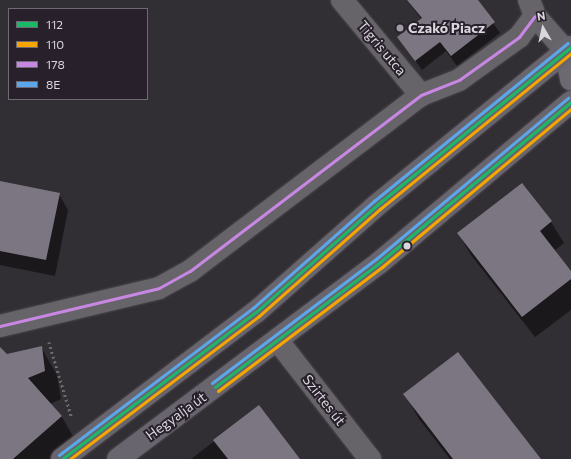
<!DOCTYPE html>
<meta charset="utf-8">
<style>
body{margin:0}
#map{position:relative;width:571px;height:459px;overflow:hidden;background:#312e34;font-family:Commissioner,sans-serif}
div>[style]{position:absolute}
[style*='--x']{left:calc(var(--x)*1px);top:calc(var(--y)*1px);width:calc(var(--w)*1px);rotate:calc(var(--a)*1deg)}
.shadow>*{inset:0;background:#0007}
.building>*{inset:0;background:#7c7682}
.path>*{height:2.5px;margin-top:-1.25px;transform-origin:0;background:repeating-linear-gradient(90deg,#6c6a6f 0 2px,transparent 0 5px)}
.roads{filter:drop-shadow(0 0 1px #4c494e) drop-shadow(0 0 1px #4c494e)}
.street>*{height:22px;margin:-11px;padding:0 11px;transform-origin:11px;border-radius:11px;background:#666468}
.secondary>*{height:22px;margin:-11px;padding:0 11px;transform-origin:11px;border-radius:11px;background:#6c6a70}
.primary>*{height:22px;margin:-11px;padding:0 11px;transform-origin:11px;border-radius:11px;background:#69656e}
.bus-1>*{height:3px;margin:-1.5px;padding:0 1.5px;transform-origin:1.5px;border-radius:1.5px;background:#1ab867}
.bus-2>*{height:3px;margin:-1.5px;padding:0 1.5px;transform-origin:1.5px;border-radius:1.5px;background:#f7a600}
.bus-3>*{height:3px;margin:-1.5px;padding:0 1.5px;transform-origin:1.5px;border-radius:1.5px;background:#c787e3}
.bus-4>*{height:3px;margin:-1.5px;padding:0 1.5px;transform-origin:1.5px;border-radius:1.5px;background:#5aa8eb}
.dots>*{width:11px;height:11px;translate:-50% -50%;box-sizing:border-box;border:2px solid #28212c;border-radius:50%}
span{translate:-50% -50%;white-space:nowrap;text-align:center;line-height:1.15;-webkit-text-stroke:4px #28212c;paint-order:stroke}
.poi-label{font-size:14px;color:#dad6dd;font-weight:700}
.left{translate:0 -50%;text-align:left}
.street-label{font-size:14px;color:#dad6dd}
.legend{position:absolute;left:8px;top:8px;width:140px;height:92px;box-sizing:border-box;background:#28212c;border:1px solid #6f6973;margin:0;padding:5px 7px;list-style:none;font-size:12px;color:#dad6dd}
.legend li{display:flex;align-items:center;gap:8px;height:20px}
.legend b{width:20px;border:1px solid #6f6973}
.north{position:absolute;left:523px;top:8px;width:40px;height:40px;-webkit-text-stroke:3px #28212c;paint-order:stroke;rotate:351deg;font-size:11px;font-weight:700;line-height:16px;text-align:center;color:#dad6dd}
.north::after{content:'';display:block;margin:auto;width:14px;height:18px;background:#dad6dd;clip-path:polygon(50% 0,100% 100%,50% 72%,0 100%)}
</style>
<div id="map">
<div class="shadow">
<div style="clip-path:polygon(407px 0,477px 0,500px 33px,457px 66px,446px 51px,422px 70px,399px 37px,422px 20px)"></div>
<div style="clip-path:polygon(0 182px,59px 194px,68px 210px,55px 276px,0 265px)"></div>
<div style="clip-path:polygon(522px 184px,551px 222px,564px 243px,554px 251px,571px 273px,571px 310px,535px 337px,471px 255px,458px 233px)"></div>
<div style="clip-path:polygon(41px 347px,57px 375px,61px 399px,50px 404px,62px 417px,78px 445px,62px 459px,0 459px,0 357px)"></div>
<div style="clip-path:polygon(405px 394px,539px 459px,450px 459px,419px 419px)"></div>
<div style="clip-path:polygon(259px 407px,299px 459px,191px 459px)"></div>
</div>
<div class="building">
<div style="clip-path:polygon(407px 0,478px 0,495px 22px,451px 56px,440px 42px,415px 61px,397px 37px,422px 18px)"></div>
<div style="clip-path:polygon(0 181px,60px 193px,46px 260px,0 251px)"></div>
<div style="clip-path:polygon(522px 183px,552px 221px,540px 231px,571px 271px,571px 279px,522px 317px,457px 233px)"></div>
<div style="clip-path:polygon(42px 346px,45px 371px,28px 378px,62px 416px,13px 459px,0 459px,0 347px,7px 354px)"></div>
<div style="clip-path:polygon(458px 352px,541px 459px,453px 459px,403px 394px)"></div>
<div style="clip-path:polygon(259px 405px,300px 459px,228px 459px,213px 440px)"></div>
</div>
<div class="path">
<div style="--x:49;--y:342;--w:79;--a:73.2"></div>
</div>
<div class="roads">
<div class="street">
<div style="--x:342;--y:0;--w:124;--a:50.3"></div>
<div style="--x:529;--y:0;--w:17;--a:69"></div>
<div style="--x:535;--y:16;--w:47;--a:48.5"></div>
<div style="--x:0;--y:326;--w:163;--a:-13.4"></div>
<div style="--x:159;--y:288;--w:35;--a:-29"></div>
<div style="--x:190;--y:271;--w:290;--a:-37.3"></div>
<div style="--x:421;--y:95;--w:41;--a:-21.5"></div>
<div style="--x:459;--y:80;--w:74;--a:-35.6"></div>
<div style="--x:519;--y:37;--w:26;--a:-53"></div>
<div style="--x:278;--y:341;--w:150;--a:52.1"></div>
</div>
<div class="secondary">
<div style="--x:566;--y:51;--w:29;--a:80"></div>
</div>
<div class="primary">
<div style="--x:62;--y:459;--w:243;--a:-37.2"></div>
<div style="--x:256;--y:312;--w:162;--a:-41.5"></div>
<div style="--x:377;--y:205;--w:250;--a:-39.2"></div>
<div style="--x:118;--y:459;--w:326;--a:-36.9"></div>
<div style="--x:379;--y:263;--w:251;--a:-40"></div>
</div>
</div>
<div class="bus-1">
<div style="--x:215;--y:387;--w:206;--a:-37.1"></div>
<div style="--x:379;--y:263;--w:251;--a:-40"></div>
<div style="--x:62;--y:459;--w:243;--a:-37.2"></div>
<div style="--x:256;--y:312;--w:162;--a:-41.5"></div>
<div style="--x:377;--y:205;--w:250;--a:-39.2"></div>
</div>
<div class="bus-2">
<div style="--x:218;--y:391;--w:206;--a:-37.1"></div>
<div style="--x:382;--y:267;--w:246;--a:-39.9"></div>
<div style="--x:70;--y:459;--w:237;--a:-37.1"></div>
<div style="--x:259;--y:316;--w:162;--a:-41.5"></div>
<div style="--x:380;--y:209;--w:247;--a:-39.2"></div>
</div>
<div class="bus-3">
<div style="--x:0;--y:326;--w:163;--a:-13.4"></div>
<div style="--x:159;--y:288;--w:35;--a:-29"></div>
<div style="--x:190;--y:271;--w:290;--a:-37.3"></div>
<div style="--x:421;--y:95;--w:41;--a:-21.5"></div>
<div style="--x:459;--y:80;--w:74;--a:-35.6"></div>
<div style="--x:519;--y:37;--w:26;--a:-53"></div>
</div>
<div class="bus-4">
<div style="--x:212;--y:383;--w:206;--a:-37.1"></div>
<div style="--x:376;--y:259;--w:251;--a:-40"></div>
<div style="--x:59;--y:455;--w:243;--a:-37.2"></div>
<div style="--x:253;--y:308;--w:162;--a:-41.5"></div>
<div style="--x:374;--y:201;--w:250;--a:-39.2"></div>
</div>
<div class="dots">
<div style="left:400px;top:28px;background:#9f9ba2"></div>
<div style="left:407px;top:246px;background:#dad6dd"></div>
</div>
<div class="poi-label">
<span class="left" style="left:408px;top:28px">Czakó Piacz</span>
</div>
<div class="street-label">
<span style="left:382px;top:48px;rotate:50deg">Tigris utca</span>
<span style="left:324px;top:400px;rotate:52deg">Szirtes út</span>
<span style="left:176px;top:416px;rotate:-36deg">Hegyalja út</span>
</div>
<ul class="legend">
<li><b style="height:5px;background:#1ab867"></b>112</li>
<li><b style="height:5px;background:#f7a600"></b>110</li>
<li><b style="height:5px;background:#c787e3"></b>178</li>
<li><b style="height:5px;background:#5aa8eb"></b>8E</li>
</ul>
<div class="north">N</div>
</div>
